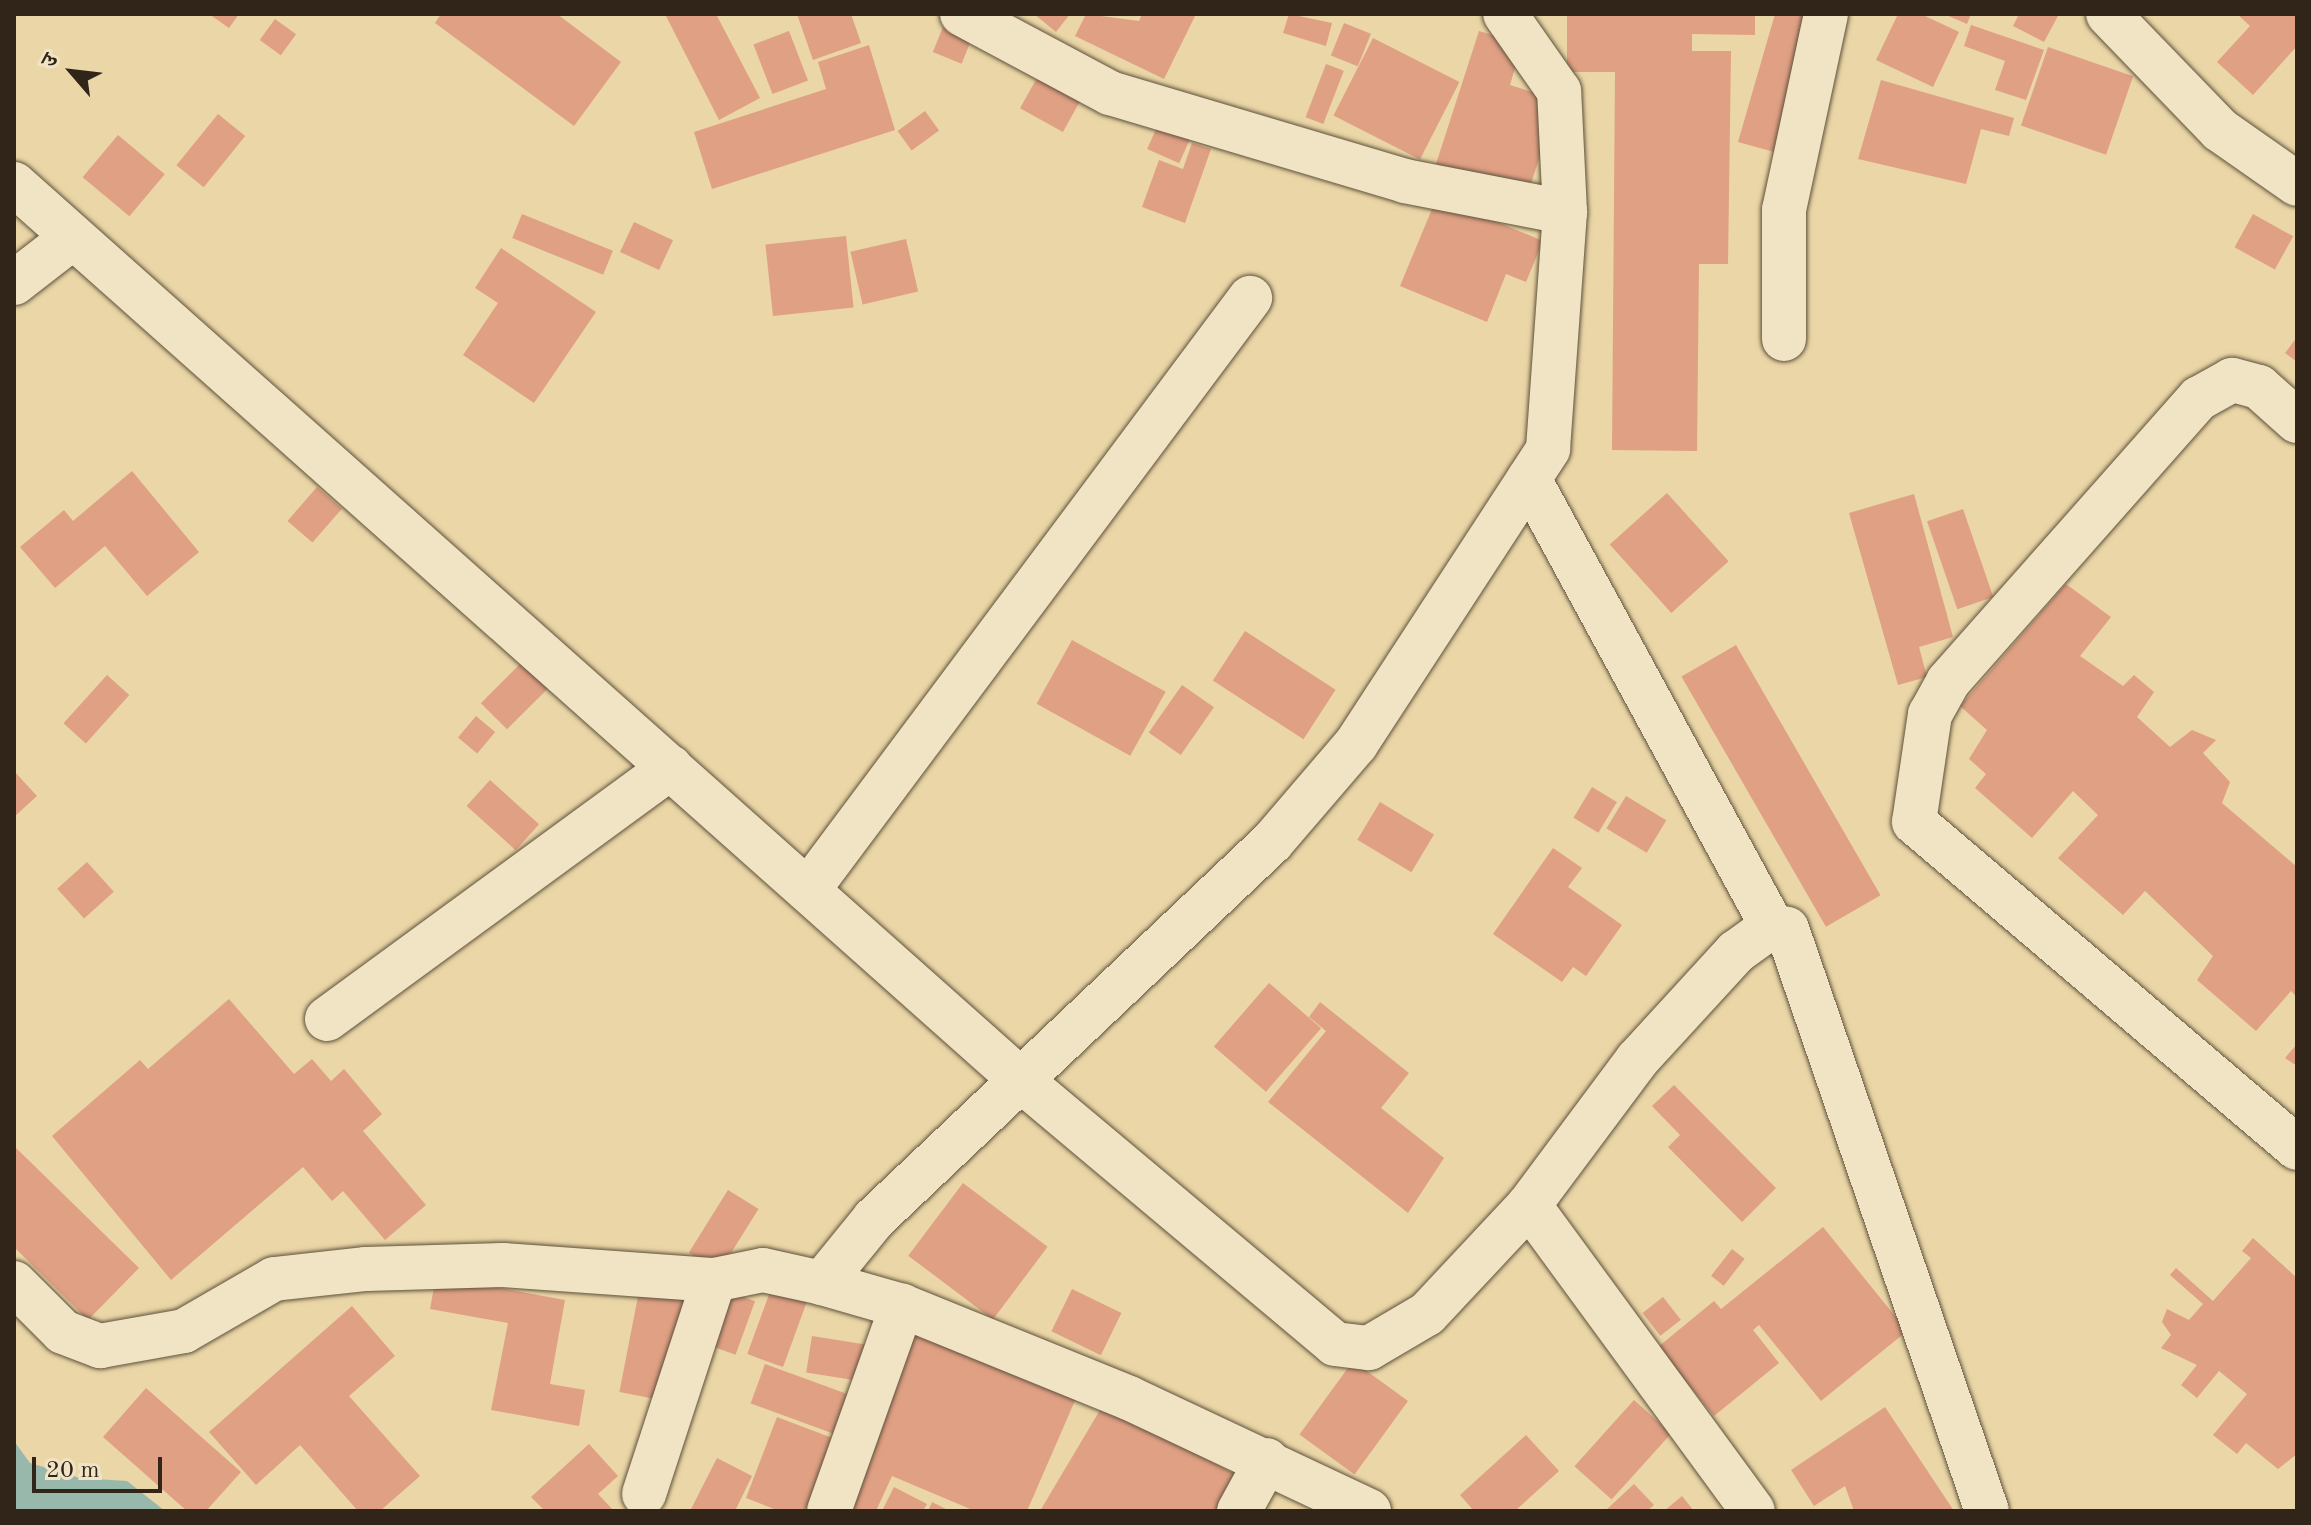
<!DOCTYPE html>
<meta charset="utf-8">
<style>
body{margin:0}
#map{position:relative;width:2311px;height:1525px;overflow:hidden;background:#ead6a6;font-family:"Old Standard TT","Noto Serif Devanagari",serif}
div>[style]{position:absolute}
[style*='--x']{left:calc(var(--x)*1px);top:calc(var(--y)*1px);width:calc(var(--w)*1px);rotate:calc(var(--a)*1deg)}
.water>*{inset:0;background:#98b8ac}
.building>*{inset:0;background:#e0a084;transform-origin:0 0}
.roads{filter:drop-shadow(0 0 2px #5f513c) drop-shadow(0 0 2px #5f513c)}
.minor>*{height:44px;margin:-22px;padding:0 22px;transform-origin:22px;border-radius:22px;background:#f1e4c5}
span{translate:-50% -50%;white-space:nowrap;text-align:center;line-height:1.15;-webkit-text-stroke:6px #f1e4c5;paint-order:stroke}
.frame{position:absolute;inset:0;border:16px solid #312519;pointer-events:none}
.north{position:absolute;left:32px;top:32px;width:80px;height:80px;-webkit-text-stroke:6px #f1e4c5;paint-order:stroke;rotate:298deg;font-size:22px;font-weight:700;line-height:32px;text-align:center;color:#312519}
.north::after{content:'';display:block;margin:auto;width:28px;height:36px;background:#312519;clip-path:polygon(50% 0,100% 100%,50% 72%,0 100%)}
.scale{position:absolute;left:32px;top:1457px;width:130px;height:36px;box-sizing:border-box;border:4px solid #312519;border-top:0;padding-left:10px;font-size:24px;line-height:28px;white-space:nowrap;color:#312519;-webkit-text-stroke:6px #f1e4c5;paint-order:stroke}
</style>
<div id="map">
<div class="water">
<div style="clip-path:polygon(14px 1441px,30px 1463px,80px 1478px,127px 1481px,165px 1511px,14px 1511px)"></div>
</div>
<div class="building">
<div style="clip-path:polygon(209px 14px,239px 14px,229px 28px)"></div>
<div style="clip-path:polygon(441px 14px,557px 14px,621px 62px,574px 126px,435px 23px)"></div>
<div style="clip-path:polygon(665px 14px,716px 14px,760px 98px,719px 120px)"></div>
<div style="clip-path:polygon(797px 14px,851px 14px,861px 43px,813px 60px)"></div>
<div style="clip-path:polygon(1034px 14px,1070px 14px,1056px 32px)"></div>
<div style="clip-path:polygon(1086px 14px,1139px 21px,1142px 14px,1196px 14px,1164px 79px,1075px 36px)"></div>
<div style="clip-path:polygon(1289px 14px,1332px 23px,1326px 46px,1283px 33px)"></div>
<div style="clip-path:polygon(1567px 14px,1755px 14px,1755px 35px,1692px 34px,1692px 51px,1731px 51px,1728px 264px,1699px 264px,1697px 451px,1612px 450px,1615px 72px,1567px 72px)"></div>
<div style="clip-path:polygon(1775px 14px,1814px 14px,1782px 154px,1738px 142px)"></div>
<div style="clip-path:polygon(1898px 14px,1921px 14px,1959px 32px,1933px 87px,1876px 60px)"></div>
<div style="clip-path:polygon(1944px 14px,1971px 14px,1967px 24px)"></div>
<div style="clip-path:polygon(2019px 14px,2059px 14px,2044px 42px,2013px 26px)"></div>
<div style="clip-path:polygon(2237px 14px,2297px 15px,2297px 46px,2253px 95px,2217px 62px,2250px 26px)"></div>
<div style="left:275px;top:19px;width:26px;height:26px;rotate:36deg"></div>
<div style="left:1344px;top:23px;width:29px;height:35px;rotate:22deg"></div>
<div style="clip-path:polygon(1971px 25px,2044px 50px,2026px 100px,1995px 90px,2005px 61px,1964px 46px)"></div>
<div style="left:943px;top:27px;width:31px;height:27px;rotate:22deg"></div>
<div style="left:789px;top:31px;width:53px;height:38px;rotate:69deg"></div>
<div style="clip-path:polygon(1479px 31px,1522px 44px,1510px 85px,1558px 100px,1527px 196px,1435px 167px)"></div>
<div style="left:1373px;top:38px;width:97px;height:87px;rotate:27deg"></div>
<div style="clip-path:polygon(869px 45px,895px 130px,712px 189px,694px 132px,826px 89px,818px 62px)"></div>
<div style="left:2048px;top:47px;width:90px;height:83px;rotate:19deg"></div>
<div style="left:1326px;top:64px;width:19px;height:57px;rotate:21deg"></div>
<div style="left:1038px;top:76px;width:49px;height:37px;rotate:29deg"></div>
<div style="clip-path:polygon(1881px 80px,2014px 118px,2009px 136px,1981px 129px,1966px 184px,1858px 159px)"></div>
<div style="left:925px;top:111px;width:24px;height:34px;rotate:54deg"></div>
<div style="left:218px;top:114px;width:35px;height:66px;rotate:39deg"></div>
<div style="left:1161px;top:118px;width:35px;height:34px;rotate:24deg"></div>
<div style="left:118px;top:135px;width:61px;height:55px;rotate:40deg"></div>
<div style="clip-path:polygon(1192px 143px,1211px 149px,1185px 223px,1142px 207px,1159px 160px,1183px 169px)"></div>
<div style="clip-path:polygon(1437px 197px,1543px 241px,1526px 282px,1506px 274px,1487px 322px,1400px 286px)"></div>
<div style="left:522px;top:214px;width:98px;height:26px;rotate:22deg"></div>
<div style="left:2253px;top:214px;width:46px;height:38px;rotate:29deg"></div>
<div style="left:634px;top:222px;width:43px;height:33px;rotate:25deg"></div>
<div style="left:846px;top:236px;width:72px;height:81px;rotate:84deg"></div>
<div style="left:906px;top:239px;width:54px;height:57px;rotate:77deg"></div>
<div style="clip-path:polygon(501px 248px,596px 312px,534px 403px,463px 355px,498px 303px,475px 288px)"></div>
<div style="clip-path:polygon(2297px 337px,2297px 362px,2285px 353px)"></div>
<div style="clip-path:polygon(132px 471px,199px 552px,147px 596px,105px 546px,55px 588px,20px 547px,64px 510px,73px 521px)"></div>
<div style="left:317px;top:487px;width:33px;height:45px;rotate:41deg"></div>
<div style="left:1667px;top:493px;width:92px;height:77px;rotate:48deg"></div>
<div style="clip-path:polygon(1914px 494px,1953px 637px,1919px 647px,1927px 677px,1898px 685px,1849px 513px)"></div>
<div style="left:1963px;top:509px;width:93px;height:38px;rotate:71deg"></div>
<div style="clip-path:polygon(2066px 584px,2111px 617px,2080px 656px,2123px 686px,2134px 675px,2154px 692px,2137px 717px,2170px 747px,2192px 730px,2216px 740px,2203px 753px,2230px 782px,2222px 803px,2297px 867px,2297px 997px,2291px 991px,2256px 1031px,2197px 980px,2213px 956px,2145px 891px,2123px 915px,2058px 858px,2098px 815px,2073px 791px,2032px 838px,1975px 788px,1986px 774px,1969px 759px,1987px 730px,1960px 706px)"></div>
<div style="left:1245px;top:631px;width:108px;height:59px;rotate:33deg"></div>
<div style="left:1072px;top:640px;width:107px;height:73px;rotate:29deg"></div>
<div style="left:1736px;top:645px;width:289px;height:63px;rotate:60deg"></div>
<div style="left:524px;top:660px;width:37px;height:61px;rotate:45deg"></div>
<div style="left:107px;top:675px;width:30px;height:65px;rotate:42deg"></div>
<div style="left:1182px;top:685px;width:39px;height:58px;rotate:35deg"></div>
<div style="left:476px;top:716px;width:25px;height:28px;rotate:40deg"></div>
<div style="clip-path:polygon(14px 771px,37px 796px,14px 817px)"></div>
<div style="left:490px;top:780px;width:66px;height:35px;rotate:42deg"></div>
<div style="left:1592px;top:787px;width:29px;height:36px;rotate:31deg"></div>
<div style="left:1626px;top:796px;width:47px;height:38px;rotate:31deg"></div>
<div style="left:1380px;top:802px;width:63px;height:44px;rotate:31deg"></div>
<div style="clip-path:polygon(1553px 848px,1582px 868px,1568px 887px,1622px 925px,1586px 976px,1573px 967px,1562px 982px,1493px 934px)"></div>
<div style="left:87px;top:862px;width:40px;height:40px;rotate:48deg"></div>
<div style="left:1269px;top:983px;width:69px;height:84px;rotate:41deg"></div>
<div style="clip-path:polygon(229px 999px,294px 1074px,312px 1059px,331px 1081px,344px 1069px,382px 1114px,363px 1131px,426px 1205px,385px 1240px,343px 1191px,332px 1201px,303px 1167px,171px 1280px,52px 1136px,140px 1060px,148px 1069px)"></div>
<div style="clip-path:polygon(1320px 1002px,1409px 1073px,1381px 1108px,1444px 1158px,1408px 1213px,1268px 1102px,1326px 1031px,1309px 1017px)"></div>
<div style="clip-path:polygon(2297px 1044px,2297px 1066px,2285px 1058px)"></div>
<div style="clip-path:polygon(1674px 1085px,1776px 1188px,1742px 1222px,1668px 1147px,1680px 1135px,1652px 1106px)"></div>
<div style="clip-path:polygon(14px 1146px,139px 1268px,88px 1320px,14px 1247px)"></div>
<div style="left:963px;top:1183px;width:106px;height:91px;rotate:37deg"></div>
<div style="left:728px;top:1190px;width:36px;height:74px;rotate:32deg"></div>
<div style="clip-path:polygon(1823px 1227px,1907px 1331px,1821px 1401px,1759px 1325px,1753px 1330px,1779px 1363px,1714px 1416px,1658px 1347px,1714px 1301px,1721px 1309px)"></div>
<div style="clip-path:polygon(2253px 1238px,2297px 1278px,2297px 1454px,2278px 1469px,2246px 1443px,2237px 1454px,2213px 1435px,2247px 1394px,2219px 1371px,2197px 1398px,2181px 1385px,2197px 1365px,2161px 1348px,2171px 1335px,2162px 1322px,2167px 1309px,2189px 1320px,2203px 1304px,2170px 1275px,2176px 1268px,2213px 1301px,2251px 1258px,2242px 1251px)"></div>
<div style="left:1732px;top:1249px;width:16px;height:34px;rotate:38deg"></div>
<div style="clip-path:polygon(436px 1276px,565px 1300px,550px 1384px,585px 1390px,579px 1426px,491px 1410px,508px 1323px,430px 1309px)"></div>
<div style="left:775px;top:1278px;width:38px;height:81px;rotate:20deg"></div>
<div style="left:640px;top:1286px;width:46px;height:108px;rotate:11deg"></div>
<div style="left:1072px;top:1289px;width:55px;height:47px;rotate:26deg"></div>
<div style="left:724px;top:1290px;width:33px;height:57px;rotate:20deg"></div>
<div style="left:1663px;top:1297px;width:29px;height:26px;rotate:52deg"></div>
<div style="clip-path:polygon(352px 1306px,395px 1356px,349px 1396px,420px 1476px,380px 1511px,358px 1511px,300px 1445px,256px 1485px,209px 1432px)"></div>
<div style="clip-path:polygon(909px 1325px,1077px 1396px,1027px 1511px,975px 1511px,892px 1476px,876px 1511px,839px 1511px)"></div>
<div style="left:812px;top:1336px;width:59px;height:37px;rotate:9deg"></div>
<div style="left:1353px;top:1361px;width:68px;height:91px;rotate:36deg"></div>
<div style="left:765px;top:1364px;width:97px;height:42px;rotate:20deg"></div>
<div style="clip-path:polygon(146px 1388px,241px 1472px,206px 1511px,187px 1511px,103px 1437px)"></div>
<div style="left:1634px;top:1400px;width:50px;height:89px;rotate:42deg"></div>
<div style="clip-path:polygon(1103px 1405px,1246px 1480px,1229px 1511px,1040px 1511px)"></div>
<div style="clip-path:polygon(1885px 1407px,1954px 1511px,1854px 1511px,1845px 1486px,1814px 1506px,1791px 1470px)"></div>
<div style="clip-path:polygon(777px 1417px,843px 1442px,816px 1511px,779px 1511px,746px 1498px)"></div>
<div style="clip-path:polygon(1526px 1435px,1559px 1471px,1515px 1511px,1474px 1511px,1460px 1495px)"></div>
<div style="clip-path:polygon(589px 1444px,618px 1476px,598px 1494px,614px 1511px,545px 1511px,531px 1497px)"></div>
<div style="clip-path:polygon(717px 1458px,752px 1476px,735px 1511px,690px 1511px)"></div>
<div style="clip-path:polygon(1634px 1484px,1654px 1505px,1647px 1511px,1605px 1511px)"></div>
<div style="clip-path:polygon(894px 1487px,927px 1504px,923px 1511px,882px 1511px)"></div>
<div style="clip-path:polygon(1682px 1496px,1694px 1511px,1664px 1511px)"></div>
<div style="clip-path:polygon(932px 1502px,950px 1511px,928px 1511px)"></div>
</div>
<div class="roads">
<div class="minor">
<div style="--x:962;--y:14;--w:168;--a:28.1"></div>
<div style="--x:1110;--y:93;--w:308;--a:16.6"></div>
<div style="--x:1405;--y:181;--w:163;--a:11"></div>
<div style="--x:2108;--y:14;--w:161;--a:46"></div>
<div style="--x:2220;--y:130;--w:94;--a:35"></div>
<div style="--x:14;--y:184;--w:1351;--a:41.67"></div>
<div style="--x:1023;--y:1082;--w:407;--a:40"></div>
<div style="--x:1335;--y:1344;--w:34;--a:7"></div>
<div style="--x:1369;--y:1348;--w:67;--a:-30.4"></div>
<div style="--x:1427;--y:1314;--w:149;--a:-46.9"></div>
<div style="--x:1529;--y:1205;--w:181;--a:-53.3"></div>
<div style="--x:1637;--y:1060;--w:147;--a:-47.5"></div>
<div style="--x:1736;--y:952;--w:44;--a:-35.8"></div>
<div style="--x:1772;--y:926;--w:15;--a:11"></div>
<div style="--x:1787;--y:929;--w:615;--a:71.04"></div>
<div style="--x:14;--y:283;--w:73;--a:-37.8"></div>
<div style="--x:1784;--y:339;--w:129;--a:-90"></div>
<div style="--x:1784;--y:210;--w:200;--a:-77.9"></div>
<div style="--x:2297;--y:421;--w:51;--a:-138.2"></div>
<div style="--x:2259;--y:387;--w:28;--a:-165"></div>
<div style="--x:2232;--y:380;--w:38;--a:151"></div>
<div style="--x:2199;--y:398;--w:379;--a:131.5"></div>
<div style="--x:1948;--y:682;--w:37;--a:119"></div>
<div style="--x:1930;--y:714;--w:109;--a:98.4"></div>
<div style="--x:1914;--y:822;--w:503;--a:40.4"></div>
<div style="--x:1529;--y:479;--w:509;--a:61.47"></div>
<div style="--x:808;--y:890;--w:739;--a:-53.25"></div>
<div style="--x:327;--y:1019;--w:426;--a:-36.2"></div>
<div style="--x:1529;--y:1205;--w:379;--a:53.8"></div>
<div style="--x:14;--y:1283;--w:69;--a:45"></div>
<div style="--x:63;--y:1332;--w:40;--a:21"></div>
<div style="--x:100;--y:1346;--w:85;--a:-10.1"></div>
<div style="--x:184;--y:1331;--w:104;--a:-30"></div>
<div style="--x:274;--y:1279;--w:93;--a:-6.2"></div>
<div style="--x:366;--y:1269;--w:137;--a:-1.7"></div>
<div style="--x:503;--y:1265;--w:212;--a:4.1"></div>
<div style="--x:714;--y:1280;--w:50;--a:-11.5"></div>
<div style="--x:763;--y:1270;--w:60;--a:12.4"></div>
<div style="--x:644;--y:1494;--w:225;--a:-71.9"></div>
<div style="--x:829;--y:1511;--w:218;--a:-70.4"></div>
<div style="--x:1239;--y:1511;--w:58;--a:-61.2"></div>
<div style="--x:1369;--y:1511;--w:265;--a:-154.8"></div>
<div style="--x:1129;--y:1398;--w:245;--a:-157.9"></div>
<div style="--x:902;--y:1306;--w:83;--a:-164"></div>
<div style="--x:822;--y:1283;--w:82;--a:-50.9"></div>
<div style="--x:874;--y:1219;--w:548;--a:-43.45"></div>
<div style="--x:1272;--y:842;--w:129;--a:-49.4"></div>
<div style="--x:1356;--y:744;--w:352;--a:-56.9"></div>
<div style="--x:1548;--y:449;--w:238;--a:-85.9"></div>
<div style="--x:1565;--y:212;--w:121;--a:-92.8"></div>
<div style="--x:1559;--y:91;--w:94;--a:-125"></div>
</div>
</div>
<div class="frame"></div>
<div class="north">उ</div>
<div class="scale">20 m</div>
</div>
